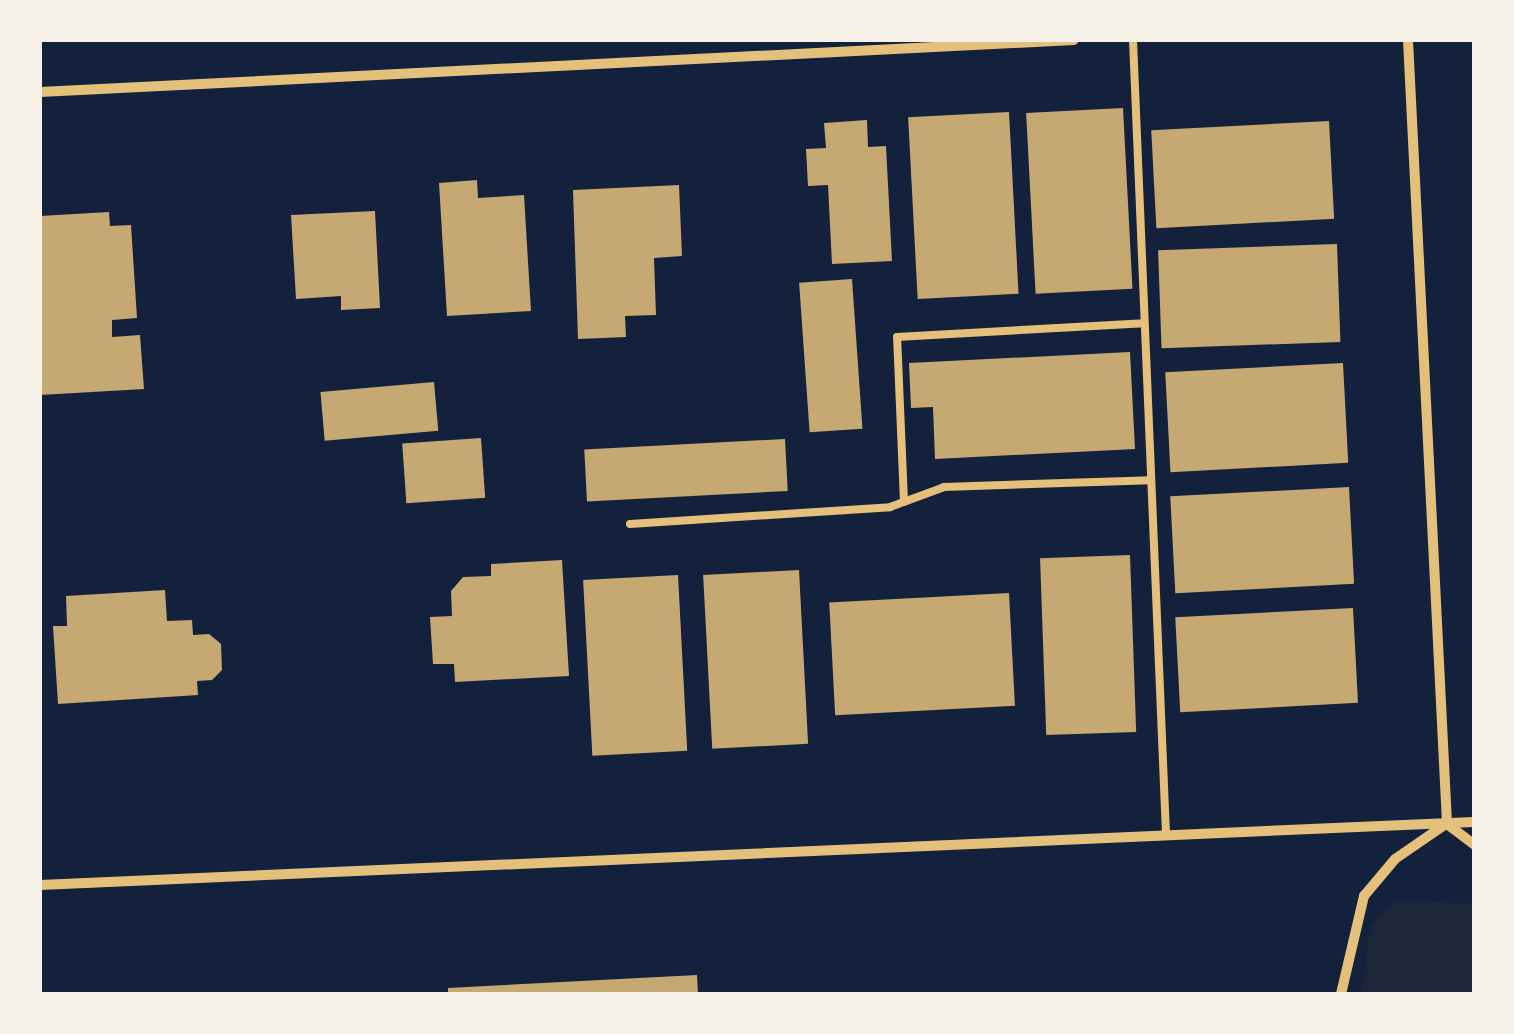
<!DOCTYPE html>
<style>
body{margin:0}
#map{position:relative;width:1514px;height:1034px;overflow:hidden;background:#14213d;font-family:"Fira Sans",sans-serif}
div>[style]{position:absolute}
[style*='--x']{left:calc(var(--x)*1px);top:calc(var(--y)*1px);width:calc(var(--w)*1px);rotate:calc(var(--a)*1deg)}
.green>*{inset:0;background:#1d2539}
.building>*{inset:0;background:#c6a872;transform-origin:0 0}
.service>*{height:8px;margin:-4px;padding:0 4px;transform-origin:4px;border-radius:4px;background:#e5c07b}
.minor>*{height:10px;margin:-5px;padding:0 5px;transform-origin:5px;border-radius:5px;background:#e5c07b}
span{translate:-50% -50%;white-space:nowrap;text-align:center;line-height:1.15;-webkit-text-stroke:9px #f6f1e7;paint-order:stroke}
.frame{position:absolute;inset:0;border:42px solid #f6f1e7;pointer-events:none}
</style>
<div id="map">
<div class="green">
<div style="clip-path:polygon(1401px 900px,1474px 904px,1474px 994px,1362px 994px,1369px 930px,1386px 908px)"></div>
</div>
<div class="building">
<div style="left:1123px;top:108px;width:181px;height:97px;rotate:87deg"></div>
<div style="left:1009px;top:112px;width:182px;height:101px;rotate:87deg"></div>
<div style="clip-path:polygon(867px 120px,868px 147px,886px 146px,892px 261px,832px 264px,828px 185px,808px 186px,806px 149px,826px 148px,824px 123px)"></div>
<div style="left:1329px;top:121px;width:98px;height:178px;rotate:87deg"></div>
<div style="clip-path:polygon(477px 180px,478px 198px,524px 195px,531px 311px,447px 316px,439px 183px)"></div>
<div style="clip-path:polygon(679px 185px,682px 256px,654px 258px,656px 315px,625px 316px,626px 337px,578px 339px,573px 190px)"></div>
<div style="clip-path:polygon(375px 211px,380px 308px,341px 310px,341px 296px,296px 299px,291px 215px)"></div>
<div style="clip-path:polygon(109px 212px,110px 226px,131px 225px,137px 318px,112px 320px,112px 337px,140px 335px,144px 389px,40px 395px,40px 216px)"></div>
<div style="left:1337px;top:244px;width:98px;height:179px;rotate:88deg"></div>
<div style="left:852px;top:279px;width:150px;height:53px;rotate:86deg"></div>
<div style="clip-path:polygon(1130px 352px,1135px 449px,935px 459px,933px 407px,911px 408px,909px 363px)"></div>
<div style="left:1343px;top:363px;width:100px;height:178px;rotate:87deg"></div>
<div style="left:434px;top:382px;width:49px;height:114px;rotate:85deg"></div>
<div style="left:481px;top:438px;width:60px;height:79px;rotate:86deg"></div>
<div style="left:785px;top:439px;width:52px;height:201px;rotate:87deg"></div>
<div style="left:1349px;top:487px;width:97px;height:179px;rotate:87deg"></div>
<div style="left:1130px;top:555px;width:177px;height:90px;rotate:88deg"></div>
<div style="clip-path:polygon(562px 560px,569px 676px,455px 682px,454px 664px,433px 664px,430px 617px,452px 616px,451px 591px,463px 577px,491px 576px,491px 564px)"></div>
<div style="left:799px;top:570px;width:174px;height:96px;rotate:87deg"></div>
<div style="left:678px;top:575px;width:176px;height:95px;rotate:87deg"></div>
<div style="clip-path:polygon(165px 590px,167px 621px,192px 620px,193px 635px,209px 634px,221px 644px,222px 670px,212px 680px,197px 681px,198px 695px,58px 704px,53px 626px,67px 626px,66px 596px)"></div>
<div style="left:1009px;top:593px;width:113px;height:180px;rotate:87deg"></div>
<div style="left:1353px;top:608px;width:95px;height:178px;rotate:87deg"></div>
<div style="clip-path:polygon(697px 975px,698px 994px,448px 994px,448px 988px)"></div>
</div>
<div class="service">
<div style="--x:1133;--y:40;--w:796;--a:87.62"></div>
<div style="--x:904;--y:502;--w:165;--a:-92.4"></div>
<div style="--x:897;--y:337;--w:247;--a:-3.2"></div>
<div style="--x:630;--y:524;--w:261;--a:-3.7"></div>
<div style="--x:890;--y:507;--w:58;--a:-20.3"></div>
<div style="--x:944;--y:487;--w:207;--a:-1.9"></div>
</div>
<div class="minor">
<div style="--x:1408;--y:40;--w:785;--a:87.15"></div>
<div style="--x:1447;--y:824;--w:34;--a:37"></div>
<div style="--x:40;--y:92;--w:1035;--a:-2.88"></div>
<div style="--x:40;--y:885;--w:1435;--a:-2.52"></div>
<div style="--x:1341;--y:994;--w:101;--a:-76.8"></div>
<div style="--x:1364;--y:896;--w:48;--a:-50"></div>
<div style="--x:1395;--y:859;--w:62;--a:-34.5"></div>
</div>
<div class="frame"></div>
</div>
